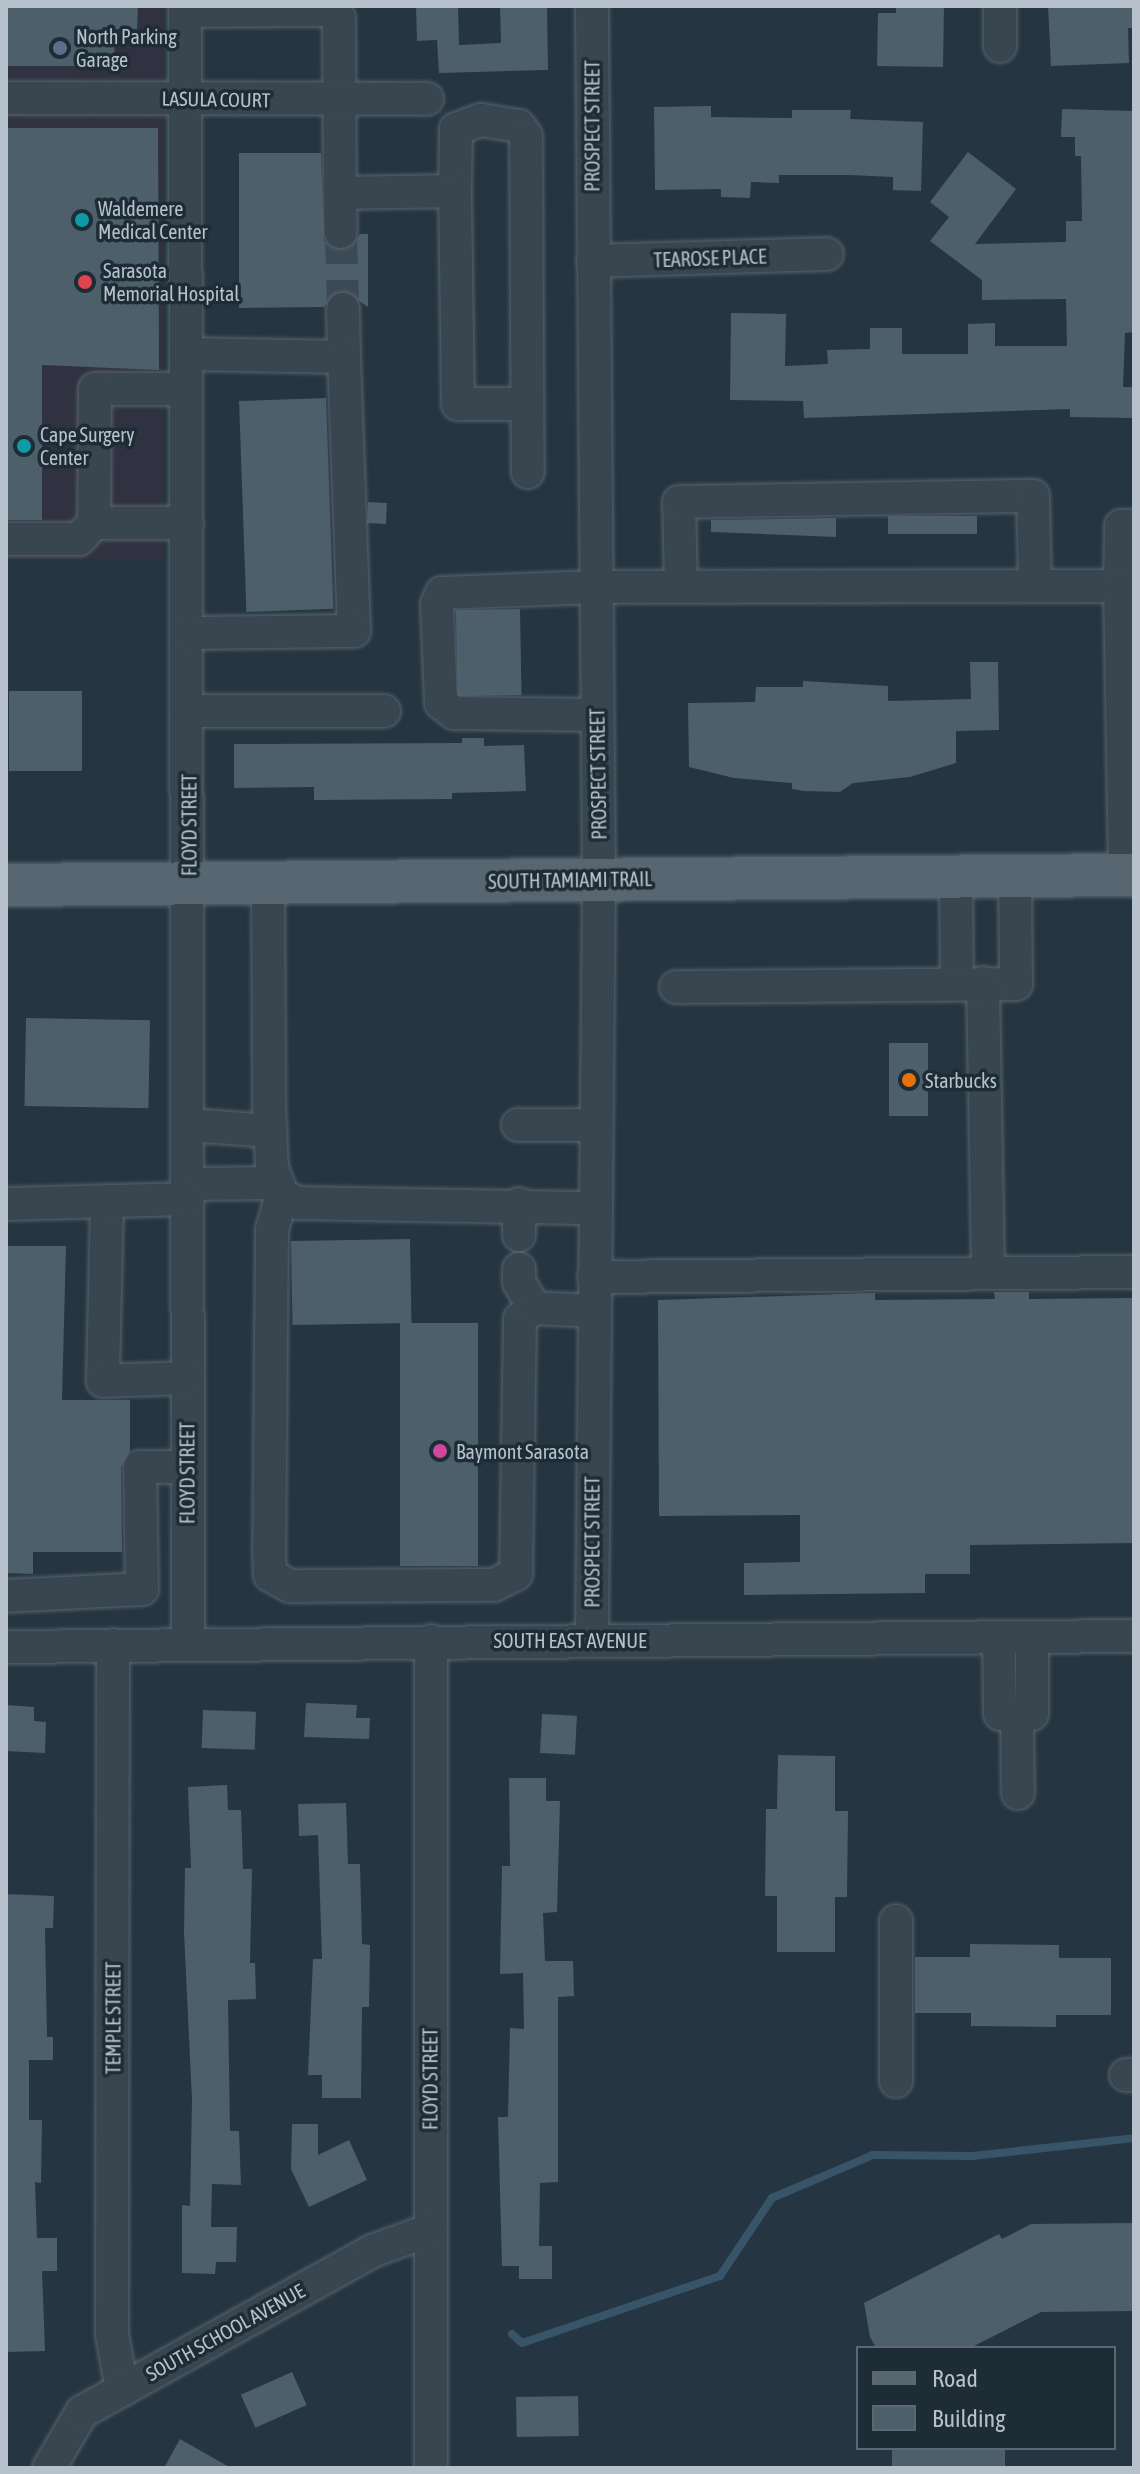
<!DOCTYPE html>
<style>
body{margin:0}
#map{position:relative;width:1140px;height:2474px;overflow:hidden;background:#253541;font-family:"Asap Condensed",sans-serif}
div>[style]{position:absolute}
[style*='--x']{left:calc(var(--x)*1px);top:calc(var(--y)*1px);width:calc(var(--w)*1px);rotate:calc(var(--a)*1deg)}
.medical>*{inset:0;background:#313241;transform-origin:0 0}
.stream>*{height:8px;margin:-4px;padding:0 4px;transform-origin:4px;border-radius:4px;background:#385468}
.building>*{inset:0;background:#4e5f6c;transform-origin:0 0}
.minor-tunnel>*{height:32px;margin-top:-16px;transform-origin:0;background:repeating-linear-gradient(90deg,#3b4a56 0 32px,transparent 0 48px)}
.roads{filter:drop-shadow(0 0 2px #57646e) drop-shadow(0 0 2px #57646e)}
.minor>*{height:32px;margin:-16px;padding:0 16px;transform-origin:16px;border-radius:16px;background:#394650}
.major>*{height:42px;margin:-21px;padding:0 21px;transform-origin:21px;border-radius:21px;background:#576670}
.dots>*{width:22px;height:22px;translate:-50% -50%;box-sizing:border-box;border:4px solid #1e2c36;border-radius:50%}
span{translate:-50% -50%;white-space:nowrap;text-align:center;line-height:1.15;-webkit-text-stroke:7px #1e2c36;paint-order:stroke}
.poi-label{font-size:20px;color:#b6c1cb}
.left{translate:0 -50%;text-align:left}
.street-label{font-size:20px;color:#b6c1cb}
.frame{position:absolute;inset:0;border:8px solid #b6c1cb;pointer-events:none}
.legend{position:absolute;left:856px;top:2346px;width:260px;height:104px;box-sizing:border-box;background:#1e2c36;border:2px solid #5b6872;margin:0;padding:10px 14px;list-style:none;font-size:24px;color:#b6c1cb}
.legend li{display:flex;align-items:center;gap:16px;height:40px}
.legend b{width:40px;border:2px solid #5b6872}
</style>
<div id="map">
<div class="medical">
<div style="left:6px;top:6px;width:157px;height:553px"></div>
</div>
<div class="stream">
<div style="--x:512;--y:2334;--w:13;--a:42"></div>
<div style="--x:522;--y:2343;--w:209;--a:-18.7"></div>
<div style="--x:720;--y:2276;--w:94;--a:-56.3"></div>
<div style="--x:772;--y:2198;--w:110;--a:-23.1"></div>
<div style="--x:873;--y:2155;--w:99;--a:0.6"></div>
<div style="--x:972;--y:2156;--w:163;--a:-6.3"></div>
</div>
<div class="building">
<div style="clip-path:polygon(6px 6px,138px 6px,137px 29px,115px 29px,114px 66px,6px 66px)"></div>
<div style="clip-path:polygon(416px 6px,458px 6px,459px 45px,501px 43px,500px 6px,547px 6px,548px 70px,439px 73px,437px 40px,417px 41px)"></div>
<div style="clip-path:polygon(896px 6px,944px 6px,943px 67px,877px 66px,878px 13px,896px 13px)"></div>
<div style="clip-path:polygon(1048px 6px,1134px 6px,1134px 28px,1128px 28px,1129px 63px,1051px 66px)"></div>
<div style="clip-path:polygon(711px 106px,711px 117px,792px 118px,792px 110px,851px 110px,850px 119px,923px 122px,921px 191px,893px 190px,893px 177px,850px 175px,779px 175px,779px 183px,751px 182px,750px 198px,721px 197px,721px 189px,655px 190px,654px 107px)"></div>
<div style="clip-path:polygon(1062px 109px,1134px 111px,1134px 332px,1125px 333px,1123px 387px,1134px 387px,1134px 418px,1070px 417px,1070px 409px,804px 418px,803px 401px,730px 400px,731px 313px,786px 314px,785px 366px,828px 364px,827px 350px,870px 349px,870px 328px,902px 328px,902px 354px,968px 354px,968px 324px,995px 323px,995px 346px,1067px 346px,1066px 299px,982px 300px,982px 280px,930px 241px,949px 217px,930px 202px,968px 152px,1016px 189px,975px 244px,1066px 242px,1066px 221px,1082px 221px,1081px 156px,1075px 156px,1075px 137px,1061px 137px)"></div>
<div style="clip-path:polygon(6px 128px,158px 128px,159px 370px,42px 365px,42px 520px,6px 520px)"></div>
<div style="clip-path:polygon(239px 153px,321px 153px,324px 241px,342px 251px,352px 248px,360px 234px,368px 234px,368px 307px,343px 290px,333px 293px,324px 307px,239px 308px)"></div>
<div style="left:326px;top:398px;width:211px;height:87px;rotate:88deg"></div>
<div style="left:368px;top:502px;width:19px;height:21px;rotate:3deg"></div>
<div style="left:977px;top:516px;width:18px;height:89px;rotate:90deg"></div>
<div style="clip-path:polygon(836px 518px,836px 537px,711px 532px,711px 520px)"></div>
<div style="left:520px;top:609px;width:86px;height:64px;rotate:89deg"></div>
<div style="clip-path:polygon(970px 662px,998px 662px,999px 730px,956px 731px,956px 763px,910px 777px,853px 783px,840px 792px,804px 791px,792px 789px,792px 783px,734px 778px,689px 767px,688px 703px,755px 702px,756px 687px,803px 687px,803px 681px,888px 686px,888px 701px,971px 699px)"></div>
<div style="left:9px;top:691px;width:73px;height:80px"></div>
<div style="clip-path:polygon(462px 738px,484px 738px,484px 746px,524px 745px,526px 791px,452px 793px,452px 799px,314px 800px,314px 787px,234px 788px,234px 744px,462px 743px)"></div>
<div style="left:26px;top:1018px;width:124px;height:88px;rotate:1deg"></div>
<div style="left:889px;top:1043px;width:39px;height:73px"></div>
<div style="left:410px;top:1239px;width:84px;height:119px;rotate:89deg"></div>
<div style="clip-path:polygon(6px 1246px,66px 1246px,62px 1400px,130px 1400px,130px 1451px,121px 1467px,122px 1552px,33px 1552px,33px 1574px,6px 1573px)"></div>
<div style="clip-path:polygon(994px 1292px,1029px 1292px,1029px 1299px,1134px 1298px,1134px 1543px,970px 1545px,970px 1574px,925px 1574px,925px 1593px,744px 1595px,744px 1563px,800px 1562px,800px 1515px,659px 1516px,658px 1300px,875px 1293px,875px 1300px,995px 1299px)"></div>
<div style="left:400px;top:1323px;width:78px;height:243px"></div>
<div style="clip-path:polygon(306px 1703px,357px 1705px,356px 1718px,370px 1718px,369px 1739px,304px 1737px)"></div>
<div style="clip-path:polygon(6px 1705px,34px 1707px,34px 1721px,46px 1722px,45px 1753px,6px 1751px)"></div>
<div style="left:203px;top:1710px;width:53px;height:38px;rotate:2deg"></div>
<div style="left:542px;top:1714px;width:35px;height:39px;rotate:3deg"></div>
<div style="clip-path:polygon(778px 1755px,835px 1756px,835px 1811px,848px 1811px,847px 1897px,835px 1897px,835px 1952px,777px 1952px,777px 1896px,765px 1896px,766px 1809px,777px 1809px)"></div>
<div style="clip-path:polygon(509px 1778px,546px 1778px,546px 1801px,560px 1801px,557px 1912px,543px 1913px,545px 1961px,573px 1961px,574px 1996px,558px 1997px,558px 2182px,540px 2183px,539px 2246px,552px 2246px,552px 2279px,519px 2279px,519px 2266px,502px 2266px,498px 2117px,508px 2117px,510px 2028px,524px 2029px,523px 1973px,500px 1974px,502px 1866px,510px 1866px)"></div>
<div style="clip-path:polygon(227px 1785px,228px 1810px,241px 1810px,243px 1869px,252px 1869px,250px 1963px,255px 1963px,256px 1999px,228px 2000px,230px 2131px,239px 2131px,241px 2185px,212px 2184px,211px 2227px,237px 2227px,236px 2262px,216px 2262px,215px 2274px,182px 2273px,182px 2205px,190px 2206px,192px 2100px,184px 1932px,185px 1868px,191px 1868px,188px 1787px)"></div>
<div style="clip-path:polygon(346px 1803px,348px 1864px,360px 1864px,362px 1944px,370px 1945px,369px 2007px,362px 2007px,361px 2098px,322px 2098px,322px 2075px,308px 2075px,313px 1959px,322px 1959px,318px 1835px,299px 1836px,298px 1804px)"></div>
<div style="clip-path:polygon(6px 1894px,54px 1896px,53px 1928px,45px 1928px,47px 2037px,53px 2037px,53px 2060px,29px 2060px,29px 2120px,42px 2120px,41px 2183px,35px 2182px,37px 2238px,57px 2238px,57px 2271px,42px 2271px,45px 2351px,6px 2352px)"></div>
<div style="clip-path:polygon(970px 1944px,1059px 1945px,1059px 1958px,1111px 1958px,1111px 2015px,1056px 2015px,1056px 2027px,971px 2026px,971px 2013px,915px 2013px,915px 1957px,970px 1957px)"></div>
<div style="clip-path:polygon(292px 2124px,318px 2124px,318px 2155px,349px 2140px,367px 2180px,309px 2207px,291px 2169px)"></div>
<div style="clip-path:polygon(1134px 2223px,1134px 2311px,1041px 2312px,970px 2348px,876px 2348px,870px 2337px,864px 2303px,999px 2234px,1002px 2239px,1031px 2224px)"></div>
<div style="left:292px;top:2372px;width:36px;height:56px;rotate:66deg"></div>
<div style="left:578px;top:2396px;width:40px;height:62px;rotate:89deg"></div>
<div style="clip-path:polygon(180px 2439px,231px 2468px,164px 2468px)"></div>
<div style="left:892px;top:2448px;width:113px;height:20px"></div>
</div>
<div class="minor-tunnel">
<div style="--x:341;--y:232;--w:77;--a:88.5"></div>
</div>
<div class="roads">
<div class="minor">
<div style="--x:185;--y:6;--w:1637;--a:89.89"></div>
<div style="--x:1000;--y:6;--w:40;--a:90"></div>
<div style="--x:185;--y:11;--w:141;--a:-0.4"></div>
<div style="--x:326;--y:10;--w:15;--a:32"></div>
<div style="--x:339;--y:18;--w:175;--a:89.7"></div>
<div style="--x:340;--y:193;--w:115;--a:-1"></div>
<div style="--x:455;--y:191;--w:62;--a:-89.1"></div>
<div style="--x:456;--y:129;--w:27;--a:-20"></div>
<div style="--x:481;--y:120;--w:38;--a:9"></div>
<div style="--x:519;--y:126;--w:12;--a:55"></div>
<div style="--x:526;--y:136;--w:336;--a:89.7"></div>
<div style="--x:6;--y:98;--w:421;--a:0.1"></div>
<div style="--x:455;--y:191;--w:213;--a:89.2"></div>
<div style="--x:458;--y:404;--w:69;--a:0"></div>
<div style="--x:340;--y:193;--w:39;--a:89"></div>
<div style="--x:593;--y:261;--w:234;--a:-1.7"></div>
<div style="--x:343;--y:309;--w:48;--a:88.8"></div>
<div style="--x:186;--y:354;--w:158;--a:1.1"></div>
<div style="--x:344;--y:357;--w:274;--a:87.9"></div>
<div style="--x:354;--y:631;--w:166;--a:179.3"></div>
<div style="--x:186;--y:389;--w:91;--a:180"></div>
<div style="--x:95;--y:389;--w:134;--a:90.4"></div>
<div style="--x:94;--y:523;--w:93;--a:0"></div>
<div style="--x:6;--y:539;--w:73;--a:0"></div>
<div style="--x:79;--y:539;--w:22;--a:-47"></div>
<div style="--x:1120;--y:586;--w:60;--a:-89"></div>
<div style="--x:1121;--y:526;--w:13;--a:0"></div>
<div style="--x:681;--y:587;--w:85;--a:-91.3"></div>
<div style="--x:679;--y:502;--w:354;--a:-1"></div>
<div style="--x:1033;--y:496;--w:90;--a:88.7"></div>
<div style="--x:189;--y:711;--w:195;--a:0"></div>
<div style="--x:597;--y:715;--w:143;--a:-179.2"></div>
<div style="--x:454;--y:713;--w:16;--a:-142"></div>
<div style="--x:441;--y:703;--w:99;--a:-92.3"></div>
<div style="--x:437;--y:604;--w:12;--a:-66"></div>
<div style="--x:442;--y:593;--w:154;--a:-2.2"></div>
<div style="--x:596;--y:587;--w:524;--a:-0.11"></div>
<div style="--x:1120;--y:586;--w:289;--a:89"></div>
<div style="--x:956;--y:876;--w:107;--a:89.5"></div>
<div style="--x:268;--y:883;--w:221;--a:89.7"></div>
<div style="--x:269;--y:1104;--w:64;--a:87.3"></div>
<div style="--x:272;--y:1168;--w:29;--a:70"></div>
<div style="--x:282;--y:1195;--w:18;--a:27"></div>
<div style="--x:298;--y:1203;--w:296;--a:1"></div>
<div style="--x:983;--y:983;--w:290;--a:89"></div>
<div style="--x:676;--y:987;--w:340;--a:-0.5"></div>
<div style="--x:1016;--y:984;--w:108;--a:-90.5"></div>
<div style="--x:189;--y:1125;--w:81;--a:4.2"></div>
<div style="--x:518;--y:1125;--w:78;--a:0"></div>
<div style="--x:188;--y:1184;--w:90;--a:-0.6"></div>
<div style="--x:282;--y:1195;--w:35;--a:106"></div>
<div style="--x:272;--y:1229;--w:320;--a:90.5"></div>
<div style="--x:269;--y:1549;--w:26;--a:88"></div>
<div style="--x:270;--y:1575;--w:23;--a:29"></div>
<div style="--x:290;--y:1586;--w:204;--a:-0.3"></div>
<div style="--x:494;--y:1585;--w:25;--a:-27"></div>
<div style="--x:516;--y:1574;--w:255;--a:-89.1"></div>
<div style="--x:520;--y:1319;--w:18;--a:-38"></div>
<div style="--x:107;--y:1201;--w:180;--a:91.3"></div>
<div style="--x:103;--y:1381;--w:84;--a:-2"></div>
<div style="--x:6;--y:1204;--w:182;--a:-1.6"></div>
<div style="--x:519;--y:1204;--w:31;--a:90"></div>
<div style="--x:519;--y:1269;--w:13;--a:90"></div>
<div style="--x:519;--y:1282;--w:30;--a:60"></div>
<div style="--x:534;--y:1308;--w:59;--a:2.9"></div>
<div style="--x:594;--y:1277;--w:540;--a:-0.53"></div>
<div style="--x:6;--y:1596;--w:136;--a:-2.9"></div>
<div style="--x:142;--y:1589;--w:122;--a:-90.9"></div>
<div style="--x:140;--y:1467;--w:46;--a:0"></div>
<div style="--x:592;--y:1638;--w:758;--a:-89.47"></div>
<div style="--x:599;--y:880;--w:874;--a:-90.46"></div>
<div style="--x:1032;--y:1638;--w:76;--a:90"></div>
<div style="--x:999;--y:1639;--w:75;--a:89.2"></div>
<div style="--x:431;--y:1641;--w:827;--a:90"></div>
<div style="--x:113;--y:1645;--w:689;--a:90.08"></div>
<div style="--x:112;--y:2334;--w:57;--a:79.9"></div>
<div style="--x:6;--y:1647;--w:1128;--a:-0.56"></div>
<div style="--x:1017;--y:1714;--w:79;--a:89.3"></div>
<div style="--x:896;--y:1921;--w:160;--a:90"></div>
<div style="--x:1126;--y:2075;--w:8;--a:0"></div>
<div style="--x:49;--y:2468;--w:65;--a:-59.5"></div>
<div style="--x:82;--y:2412;--w:332;--a:-29"></div>
<div style="--x:372;--y:2251;--w:62;--a:-19.9"></div>
</div>
<div class="major">
<div style="--x:6;--y:885;--w:1128;--a:-0.51"></div>
</div>
</div>
<div class="dots">
<div style="left:60px;top:48px;background:#5c6f8a"></div>
<div style="left:82px;top:220px;background:#0f9aa8"></div>
<div style="left:85px;top:282px;background:#e0444e"></div>
<div style="left:24px;top:446px;background:#0f9aa8"></div>
<div style="left:909px;top:1080px;background:#e8710a"></div>
<div style="left:440px;top:1451px;background:#d1479c"></div>
</div>
<div class="poi-label">
<span class="left" style="left:76px;top:48px">North Parking<br>Garage</span>
<span class="left" style="left:98px;top:220px">Waldemere<br>Medical Center</span>
<span class="left" style="left:103px;top:282px">Sarasota<br>Memorial Hospital</span>
<span class="left" style="left:40px;top:446px">Cape Surgery<br>Center</span>
<span class="left" style="left:925px;top:1080px">Starbucks</span>
<span class="left" style="left:456px;top:1451px">Baymont Sarasota</span>
</div>
<div class="street-label">
<span style="left:216px;top:99px;rotate:1deg">LASULA COURT</span>
<span style="left:592px;top:126px;rotate:-90deg">PROSPECT STREET</span>
<span style="left:710px;top:258px;rotate:-2deg">TEAROSE PLACE</span>
<span style="left:598px;top:774px;rotate:-91deg">PROSPECT STREET</span>
<span style="left:189px;top:825px;rotate:-90deg">FLOYD STREET</span>
<span style="left:570px;top:880px;rotate:-1deg">SOUTH TAMIAMI TRAIL</span>
<span style="left:187px;top:1473px;rotate:-90deg">FLOYD STREET</span>
<span style="left:592px;top:1542px;rotate:-90deg">PROSPECT STREET</span>
<span style="left:570px;top:1640px">SOUTH EAST AVENUE</span>
<span style="left:113px;top:2018px;rotate:-90deg">TEMPLE STREET</span>
<span style="left:430px;top:2079px;rotate:-90deg">FLOYD STREET</span>
<span style="left:225px;top:2332px;rotate:-29deg">SOUTH SCHOOL AVENUE</span>
</div>
<div class="frame"></div>
<ul class="legend">
<li><b style="height:10px;background:#576670"></b>Road</li>
<li><b style="height:22px;background:#4e5f6c"></b>Building</li>
</ul>
</div>
